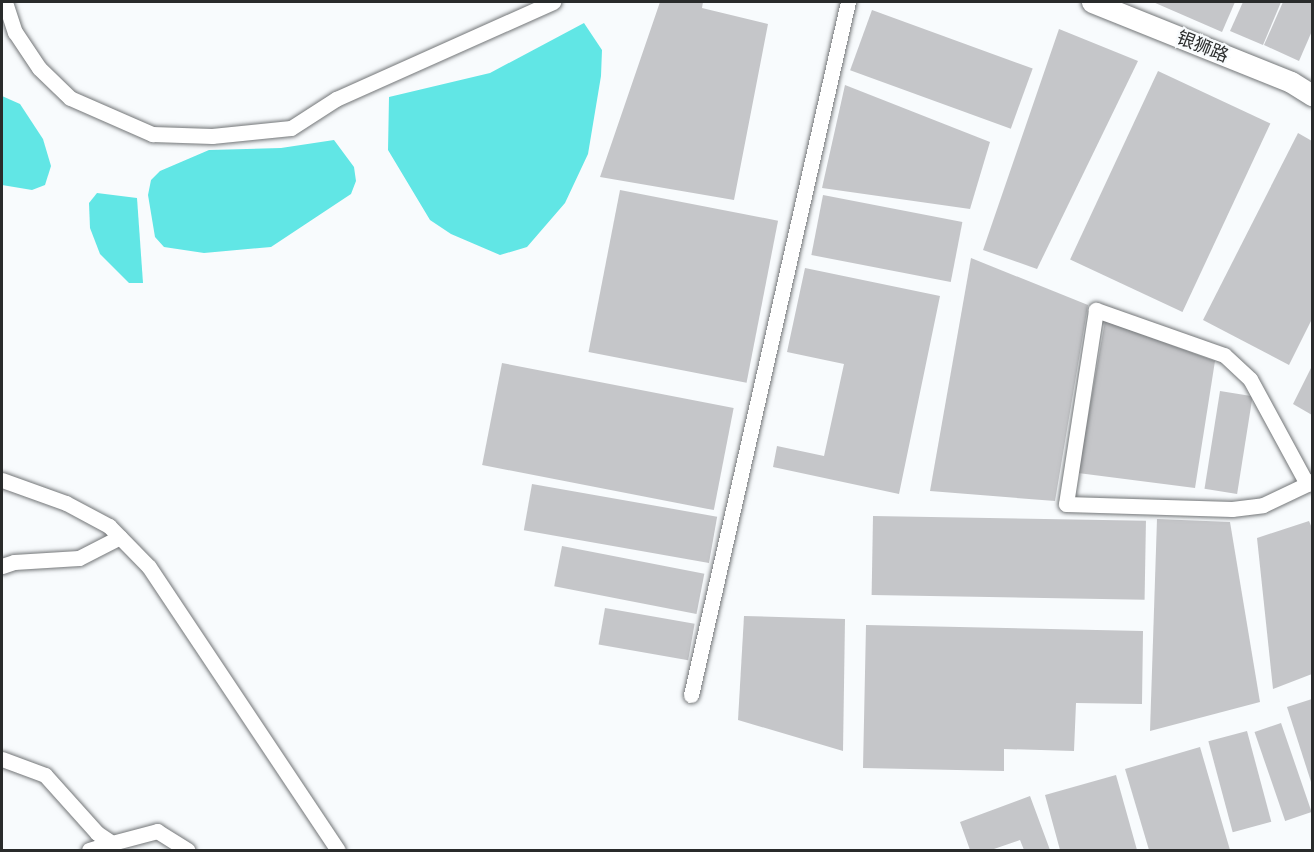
<!DOCTYPE html>
<meta charset="utf-8">
<style>
body{margin:0}
#map{position:relative;width:1314px;height:852px;overflow:hidden;background:#f8fbfd;font-family:"Playfair Display","Noto Sans SC",serif}
div>[style]{position:absolute}
[style*='--x']{left:calc(var(--x)*1px);top:calc(var(--y)*1px);width:calc(var(--w)*1px);rotate:calc(var(--a)*1deg)}
.water>*{inset:0;background:#61e6e5}
.building>*{inset:0;background:#c5c6c9;transform-origin:0 0}
.roads{filter:drop-shadow(0 0 2px #737678) drop-shadow(0 0 2px #737678)}
.street>*{height:15px;margin:-7.5px;padding:0 7.5px;transform-origin:7.5px;border-radius:7.5px;background:#fff}
.secondary>*{height:21px;margin:-10.5px;padding:0 10.5px;transform-origin:10.5px;border-radius:10.5px;background:#fff}
span{translate:-50% -50%;white-space:nowrap;text-align:center;line-height:1.15;-webkit-text-stroke:4.5px #f8fbfd;paint-order:stroke}
.street-label{font-size:18px;color:#292b2b}
.frame{position:absolute;inset:0;border:3px solid #292b2b;pointer-events:none}
</style>
<div id="map">
<div class="water">
<div style="clip-path:polygon(584px 23px,602px 50px,601px 76px,588px 154px,565px 203px,527px 247px,500px 255px,451px 234px,430px 220px,388px 150px,389px 97px,490px 73px)"></div>
<div style="clip-path:polygon(2px 96px,20px 104px,43px 139px,51px 166px,45px 185px,32px 190px,2px 185px)"></div>
<div style="clip-path:polygon(334px 140px,354px 167px,356px 181px,351px 194px,271px 247px,204px 253px,164px 247px,155px 237px,148px 195px,151px 180px,160px 171px,209px 150px,281px 148px)"></div>
<div style="clip-path:polygon(97px 193px,137px 198px,143px 283px,129px 283px,100px 254px,90px 228px,89px 203px)"></div>
</div>
<div class="building">
<div style="clip-path:polygon(660px 2px,703px 2px,702px 8px,768px 24px,734px 200px,600px 177px)"></div>
<div style="clip-path:polygon(1153px 2px,1235px 2px,1222px 32px)"></div>
<div style="clip-path:polygon(1243px 2px,1281px 2px,1263px 45px,1230px 31px)"></div>
<div style="clip-path:polygon(1283px 2px,1312px 2px,1312px 31px,1299px 61px,1264px 45px)"></div>
<div style="left:872px;top:10px;width:171px;height:64px;rotate:20deg"></div>
<div style="clip-path:polygon(1059px 29px,1138px 61px,1037px 269px,983px 250px)"></div>
<div style="left:1158px;top:71px;width:124px;height:208px;rotate:25deg"></div>
<div style="clip-path:polygon(845px 85px,990px 142px,970px 209px,822px 188px)"></div>
<div style="clip-path:polygon(1298px 133px,1312px 141px,1312px 319px,1289px 365px,1203px 320px)"></div>
<div style="left:620px;top:190px;width:161px;height:165px;rotate:11deg"></div>
<div style="left:823px;top:195px;width:142px;height:61px;rotate:11deg"></div>
<div style="clip-path:polygon(971px 258px,1088px 305px,1055px 501px,930px 491px)"></div>
<div style="clip-path:polygon(805px 268px,940px 296px,899px 494px,773px 467px,777px 446px,824px 456px,844px 364px,787px 352px)"></div>
<div style="clip-path:polygon(1105px 321px,1215px 361px,1195px 488px,1078px 473px)"></div>
<div style="left:502px;top:363px;width:236px;height:104px;rotate:11deg"></div>
<div style="clip-path:polygon(1312px 366px,1312px 415px,1293px 404px)"></div>
<div style="left:1220px;top:391px;width:33px;height:99px;rotate:9deg"></div>
<div style="left:532px;top:484px;width:188px;height:47px;rotate:10deg"></div>
<div style="left:873px;top:516px;width:273px;height:79px;rotate:1deg"></div>
<div style="clip-path:polygon(1157px 519px,1230px 522px,1260px 702px,1150px 731px)"></div>
<div style="clip-path:polygon(1309px 521px,1312px 528px,1312px 674px,1273px 689px,1257px 538px)"></div>
<div style="left:562px;top:546px;width:145px;height:41px;rotate:11deg"></div>
<div style="left:605px;top:608px;width:91px;height:37px;rotate:10deg"></div>
<div style="clip-path:polygon(744px 616px,845px 619px,843px 751px,738px 720px)"></div>
<div style="clip-path:polygon(866px 625px,1143px 631px,1142px 704px,1076px 703px,1074px 751px,1004px 749px,1004px 771px,863px 768px)"></div>
<div style="clip-path:polygon(1312px 699px,1312px 785px,1287px 707px)"></div>
<div style="left:1281px;top:723px;width:94px;height:28px;rotate:71deg"></div>
<div style="left:1247px;top:731px;width:94px;height:40px;rotate:75deg"></div>
<div style="clip-path:polygon(1200px 747px,1230px 850px,1149px 850px,1125px 769px)"></div>
<div style="clip-path:polygon(1116px 775px,1137px 850px,1060px 850px,1045px 795px)"></div>
<div style="clip-path:polygon(1030px 796px,1050px 850px,1024px 850px,1020px 840px,991px 850px,970px 850px,960px 822px)"></div>
</div>
<div class="roads">
<div class="street">
<div style="--x:5;--y:2;--w:32;--a:72"></div>
<div style="--x:15;--y:32;--w:43;--a:56.3"></div>
<div style="--x:39;--y:68;--w:43;--a:44.1"></div>
<div style="--x:70;--y:98;--w:90;--a:23.7"></div>
<div style="--x:152;--y:134;--w:60;--a:1.9"></div>
<div style="--x:212;--y:136;--w:79;--a:-5.8"></div>
<div style="--x:291;--y:128;--w:54;--a:-32.8"></div>
<div style="--x:336;--y:99;--w:238;--a:-24.1"></div>
<div style="--x:2;--y:480;--w:68;--a:19.8"></div>
<div style="--x:66;--y:503;--w:49;--a:28.1"></div>
<div style="--x:109;--y:526;--w:57;--a:45.7"></div>
<div style="--x:149;--y:567;--w:340;--a:56.3"></div>
<div style="--x:1307;--y:484;--w:119;--a:-118.5"></div>
<div style="--x:1250;--y:379;--w:35;--a:-137"></div>
<div style="--x:1224;--y:355;--w:136;--a:-160.6"></div>
<div style="--x:1096;--y:310;--w:196;--a:98.8"></div>
<div style="--x:1066;--y:504;--w:166;--a:1.7"></div>
<div style="--x:1232;--y:509;--w:31;--a:-7"></div>
<div style="--x:1263;--y:505;--w:49;--a:-25.5"></div>
<div style="--x:1307;--y:484;--w:6;--a:-31"></div>
<div style="--x:2;--y:566;--w:13;--a:-18"></div>
<div style="--x:14;--y:562;--w:65;--a:-3.5"></div>
<div style="--x:79;--y:558;--w:46;--a:-27.1"></div>
<div style="--x:691;--y:695;--w:711;--a:-77.24"></div>
<div style="--x:2;--y:759;--w:46;--a:20.4"></div>
<div style="--x:45;--y:775;--w:78;--a:48.1"></div>
<div style="--x:97;--y:833;--w:18;--a:34"></div>
<div style="--x:112;--y:843;--w:47;--a:-14.9"></div>
<div style="--x:157;--y:831;--w:36;--a:32"></div>
<div style="--x:89;--y:850;--w:24;--a:-17"></div>
</div>
<div class="secondary">
<div style="--x:1092;--y:2;--w:214;--a:21.9"></div>
<div style="--x:1291;--y:82;--w:25;--a:32"></div>
</div>
</div>
<div class="street-label">
<span style="left:1203px;top:46px;rotate:22deg">银狮路</span>
</div>
<div class="frame"></div>
</div>
